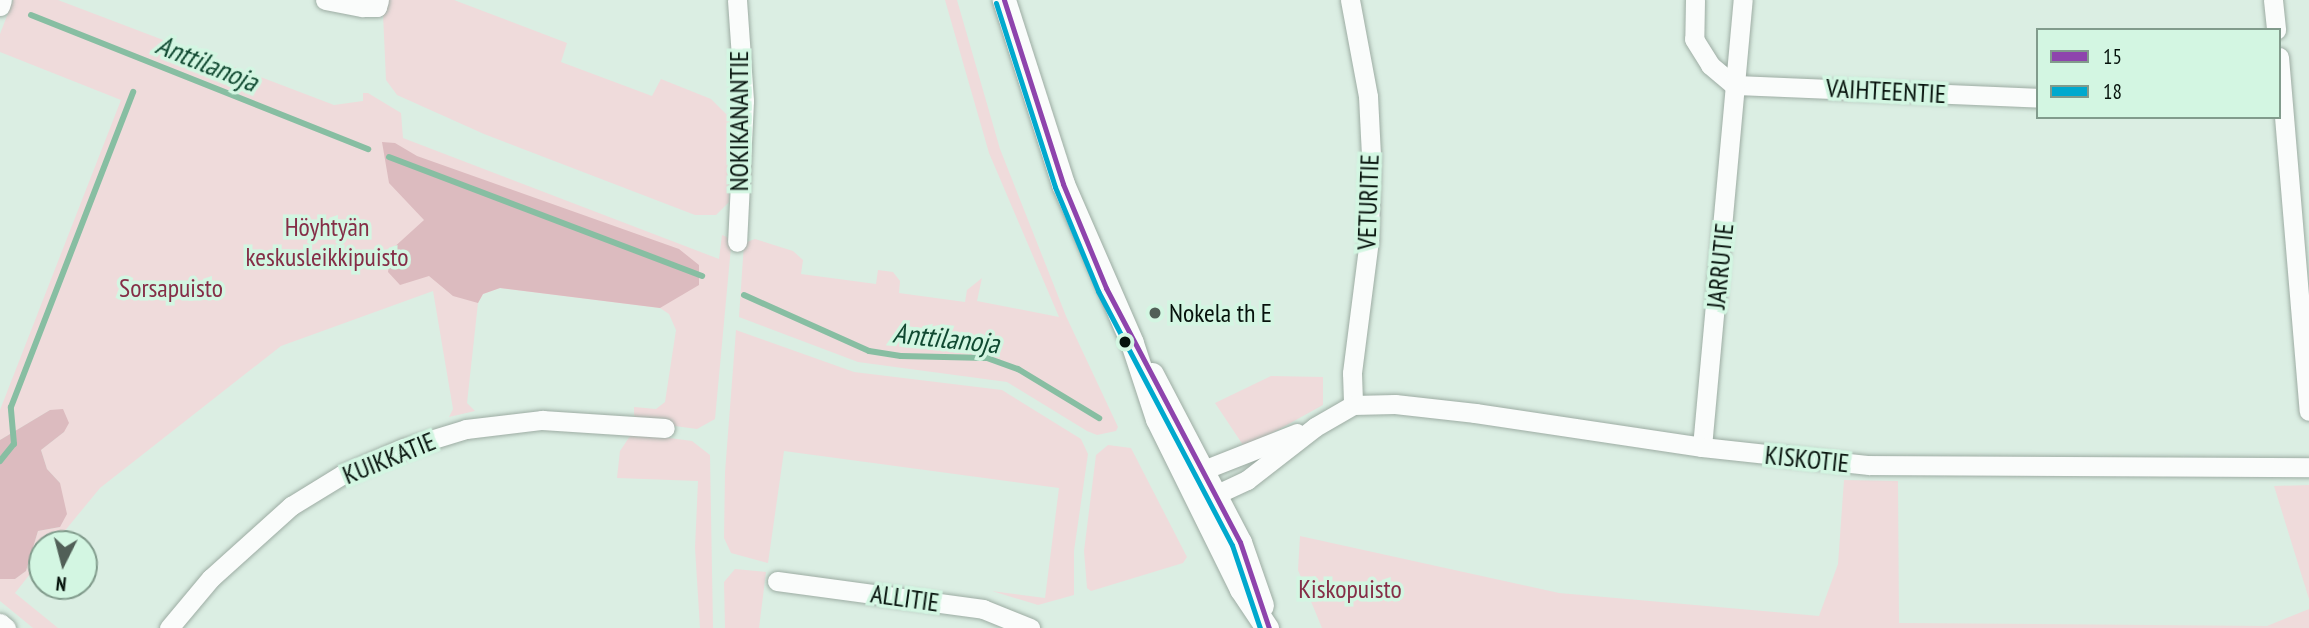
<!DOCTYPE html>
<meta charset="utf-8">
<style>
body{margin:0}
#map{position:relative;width:2309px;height:628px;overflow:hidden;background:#dbeee3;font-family:"PT Sans Narrow",sans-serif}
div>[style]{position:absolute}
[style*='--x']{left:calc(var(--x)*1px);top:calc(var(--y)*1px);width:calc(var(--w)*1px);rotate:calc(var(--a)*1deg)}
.green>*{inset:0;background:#efdbdb}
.forest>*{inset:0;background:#dcbbbf}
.stream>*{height:6px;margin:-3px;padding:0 3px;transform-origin:3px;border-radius:3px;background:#87bea2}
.roads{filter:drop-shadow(0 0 2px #9daca3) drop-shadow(0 0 2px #9daca3)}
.minor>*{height:19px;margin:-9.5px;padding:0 9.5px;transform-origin:9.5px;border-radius:9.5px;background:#fafcfb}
.tertiary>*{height:23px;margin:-11.5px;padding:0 11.5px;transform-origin:11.5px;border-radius:11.5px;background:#fafcfb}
.bus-1>*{height:5px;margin:-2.5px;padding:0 2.5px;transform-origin:2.5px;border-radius:2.5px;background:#8e44ad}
.bus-2>*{height:5px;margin:-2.5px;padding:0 2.5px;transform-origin:2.5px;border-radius:2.5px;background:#00a9ce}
.dots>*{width:19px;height:19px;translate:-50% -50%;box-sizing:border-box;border:4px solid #d3f6e2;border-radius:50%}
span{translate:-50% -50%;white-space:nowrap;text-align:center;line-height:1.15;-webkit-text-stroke:7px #d3f6e2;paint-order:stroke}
.street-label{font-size:26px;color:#06120c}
.park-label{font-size:26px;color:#852e47}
.poi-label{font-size:26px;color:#06120c}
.left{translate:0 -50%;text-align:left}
.water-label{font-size:28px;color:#104931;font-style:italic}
.legend{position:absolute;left:2036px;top:28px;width:245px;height:91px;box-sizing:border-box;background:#d3f6e2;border:2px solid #819b8c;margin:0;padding:9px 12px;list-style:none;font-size:21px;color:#06120c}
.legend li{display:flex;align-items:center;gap:14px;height:35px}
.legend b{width:35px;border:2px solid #819b8c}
.north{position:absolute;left:28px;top:530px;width:70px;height:70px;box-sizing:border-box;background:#d3f6e2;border:2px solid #819b8c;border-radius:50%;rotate:186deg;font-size:19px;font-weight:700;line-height:28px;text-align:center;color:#06120c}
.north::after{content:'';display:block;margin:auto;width:24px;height:32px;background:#515f57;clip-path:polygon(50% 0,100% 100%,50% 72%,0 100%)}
</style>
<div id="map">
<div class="green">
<div style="clip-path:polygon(13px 0,58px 0,334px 105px,363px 101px,363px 93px,368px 93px,401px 113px,403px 138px,719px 259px,722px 235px,727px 237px,731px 247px,715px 419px,697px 429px,638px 421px,634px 415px,634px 407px,656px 409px,665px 402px,676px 330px,669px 314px,660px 308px,500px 288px,483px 294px,478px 303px,467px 403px,475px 411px,449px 417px,453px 409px,433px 291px,281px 346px,100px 488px,54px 544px,42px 544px,42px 559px,15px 593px,58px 628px,33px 628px,0 601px,0 579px,15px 579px,26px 571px,38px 531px,60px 527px,60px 483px,47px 469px,41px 450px,64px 432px,50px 410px,0 440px,0 410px,121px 100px,0 52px,0 34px)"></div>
<div style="clip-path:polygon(388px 0,454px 0,567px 43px,561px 62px,652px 96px,661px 79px,711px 99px,731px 119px,729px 202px,716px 215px,695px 215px,484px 134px,397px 95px,386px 80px,383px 14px)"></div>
<div style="clip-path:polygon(945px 0,957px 0,1000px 149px,1066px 316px,1118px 427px,1116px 431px,1097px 435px,1087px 431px,1007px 382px,858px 362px,739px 317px,744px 243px,755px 239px,793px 251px,803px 260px,801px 274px,876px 284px,878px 270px,893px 272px,900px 281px,899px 293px,965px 302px,967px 290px,982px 278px,977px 301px,1059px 317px,989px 153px)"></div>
<div style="clip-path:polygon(736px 330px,854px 372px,1002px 390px,1081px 439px,1088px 454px,1074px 551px,1074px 595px,1038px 605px,992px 591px,1045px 598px,1059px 488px,784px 451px,768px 563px,731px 553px,724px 538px,725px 472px)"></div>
<div style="clip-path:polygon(1271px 376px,1323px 377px,1323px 405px,1245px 448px,1215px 403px)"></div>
<div style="clip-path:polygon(632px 433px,692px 441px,710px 455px,713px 628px,700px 628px,695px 548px,698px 481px,617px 478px,620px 451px)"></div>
<div style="clip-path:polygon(1108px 445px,1131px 448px,1187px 557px,1183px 563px,1091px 591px,1087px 588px,1084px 551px,1096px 455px)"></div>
<div style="clip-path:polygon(1844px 480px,1898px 481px,1899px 623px,2267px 626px,2309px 609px,2309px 628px,1322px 628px,1298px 570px,1300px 536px,1559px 593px,1819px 616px,1838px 564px)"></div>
<div style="clip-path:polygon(2309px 485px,2309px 599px,2274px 486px)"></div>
<div style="clip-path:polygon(735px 569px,766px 572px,759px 628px,725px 628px,724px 582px)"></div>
</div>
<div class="forest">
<div style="clip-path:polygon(382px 142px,395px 143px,417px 156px,679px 249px,699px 265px,699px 285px,660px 308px,500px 288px,483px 294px,478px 303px,453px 296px,429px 276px,400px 285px,388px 272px,391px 250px,424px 220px,389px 183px)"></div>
<div style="clip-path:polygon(63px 409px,69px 423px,64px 432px,41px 450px,47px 469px,60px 483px,67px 514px,60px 527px,38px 531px,26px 571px,15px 579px,0 579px,0 440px,50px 410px)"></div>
</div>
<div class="stream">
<div style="--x:31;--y:15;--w:363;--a:21.7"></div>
<div style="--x:389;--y:157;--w:335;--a:20.8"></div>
<div style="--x:744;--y:295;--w:137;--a:24.1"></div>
<div style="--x:869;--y:351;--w:32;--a:9"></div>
<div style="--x:901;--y:356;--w:86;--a:1.3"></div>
<div style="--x:987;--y:358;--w:33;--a:20"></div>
<div style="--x:1018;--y:369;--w:95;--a:31.2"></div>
<div style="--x:0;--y:461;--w:22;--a:-51"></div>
<div style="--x:14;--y:444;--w:37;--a:-95"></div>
<div style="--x:11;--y:407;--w:338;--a:-68.8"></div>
</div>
<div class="roads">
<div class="minor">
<div style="--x:325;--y:0;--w:38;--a:11"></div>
<div style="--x:362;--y:7;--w:15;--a:0"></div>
<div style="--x:377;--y:7;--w:7;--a:-74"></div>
<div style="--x:737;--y:0;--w:101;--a:86"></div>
<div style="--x:744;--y:101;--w:141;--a:92.8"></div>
<div style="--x:1350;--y:0;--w:98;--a:79.4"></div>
<div style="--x:1368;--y:96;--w:60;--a:87.1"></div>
<div style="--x:1371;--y:156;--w:84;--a:91.4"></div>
<div style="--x:1369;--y:240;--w:134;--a:97.3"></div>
<div style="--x:1352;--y:373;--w:32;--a:88"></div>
<div style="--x:1695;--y:0;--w:39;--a:91"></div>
<div style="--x:1694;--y:39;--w:31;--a:58"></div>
<div style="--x:1710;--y:65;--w:31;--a:40"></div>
<div style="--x:2273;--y:0;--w:30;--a:84"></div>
<div style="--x:0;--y:6;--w:6;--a:-72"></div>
<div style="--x:2279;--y:57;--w:355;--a:85.2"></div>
<div style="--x:1734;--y:85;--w:304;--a:2.4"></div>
<div style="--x:1702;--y:447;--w:449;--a:-84.8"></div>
<div style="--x:1188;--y:476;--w:117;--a:-21.5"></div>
<div style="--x:1202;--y:501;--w:50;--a:-25"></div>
<div style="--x:1247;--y:480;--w:86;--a:-37.9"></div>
<div style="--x:1315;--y:427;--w:44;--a:-30.1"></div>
<div style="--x:1353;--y:405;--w:42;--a:-1.4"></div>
<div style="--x:1395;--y:404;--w:81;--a:6.4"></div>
<div style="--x:1475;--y:413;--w:230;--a:8.5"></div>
<div style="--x:1702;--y:447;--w:168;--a:6.2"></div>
<div style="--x:1869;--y:465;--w:440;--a:0.3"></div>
<div style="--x:777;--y:581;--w:208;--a:7.7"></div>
<div style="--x:983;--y:609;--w:51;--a:22"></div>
<div style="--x:0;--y:623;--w:8;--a:40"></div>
<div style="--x:169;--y:628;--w:65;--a:-50"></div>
<div style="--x:211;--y:578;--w:108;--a:-42"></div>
<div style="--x:291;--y:506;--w:61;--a:-31.6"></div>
<div style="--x:343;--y:474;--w:66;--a:-23.1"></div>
<div style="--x:404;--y:448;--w:65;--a:-17"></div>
<div style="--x:466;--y:429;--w:77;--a:-6.8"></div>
<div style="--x:542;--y:420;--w:123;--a:3.7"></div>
</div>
<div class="tertiary">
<div style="--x:1004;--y:0;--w:193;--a:72.2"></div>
<div style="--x:1063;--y:184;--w:173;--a:66.5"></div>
<div style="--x:1132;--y:343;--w:80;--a:71.8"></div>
<div style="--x:1157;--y:419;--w:190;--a:63.7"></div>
<div style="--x:1241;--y:589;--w:47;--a:56.3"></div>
<div style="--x:1152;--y:374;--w:190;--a:62.4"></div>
<div style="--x:1240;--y:542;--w:67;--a:70.8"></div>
</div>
</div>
<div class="bus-1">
<div style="--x:1004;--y:0;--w:193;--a:72.2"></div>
<div style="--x:1063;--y:184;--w:113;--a:67.5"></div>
<div style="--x:1106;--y:288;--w:287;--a:62.2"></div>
<div style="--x:1240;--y:542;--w:91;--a:71.4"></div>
</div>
<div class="bus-2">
<div style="--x:996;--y:3;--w:193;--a:72.2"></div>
<div style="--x:1055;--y:187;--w:113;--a:67.5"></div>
<div style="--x:1098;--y:291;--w:287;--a:62.2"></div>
<div style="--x:1232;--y:545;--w:88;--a:71.4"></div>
</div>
<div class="dots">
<div style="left:1155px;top:313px;background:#515f57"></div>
<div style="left:1125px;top:342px;background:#06120c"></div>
</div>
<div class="street-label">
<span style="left:1886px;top:91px;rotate:3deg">VAIHTEENTIE</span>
<span style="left:739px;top:121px;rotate:-90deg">NOKIKANANTIE</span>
<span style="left:1368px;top:202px;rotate:-88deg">VETURITIE</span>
<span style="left:1720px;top:266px;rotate:-84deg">JARRUTIE</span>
<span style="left:389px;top:458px;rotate:-22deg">KUIKKATIE</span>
<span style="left:1807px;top:459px;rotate:6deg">KISKOTIE</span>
<span style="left:905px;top:598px;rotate:8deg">ALLITIE</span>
</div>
<div class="park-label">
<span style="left:327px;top:242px">Höyhtyän<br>keskusleikkipuisto</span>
<span style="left:171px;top:288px">Sorsapuisto</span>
<span style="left:1350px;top:589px">Kiskopuisto</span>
</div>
<div class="poi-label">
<span class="left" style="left:1169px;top:313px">Nokela th E</span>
</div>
<div class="water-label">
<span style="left:207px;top:63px;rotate:22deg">Anttilanoja</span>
<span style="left:946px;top:338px;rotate:6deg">Anttilanoja</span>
</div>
<ul class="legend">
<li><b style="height:9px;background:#8e44ad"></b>15</li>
<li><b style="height:9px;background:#00a9ce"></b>18</li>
</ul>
<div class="north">N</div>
</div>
